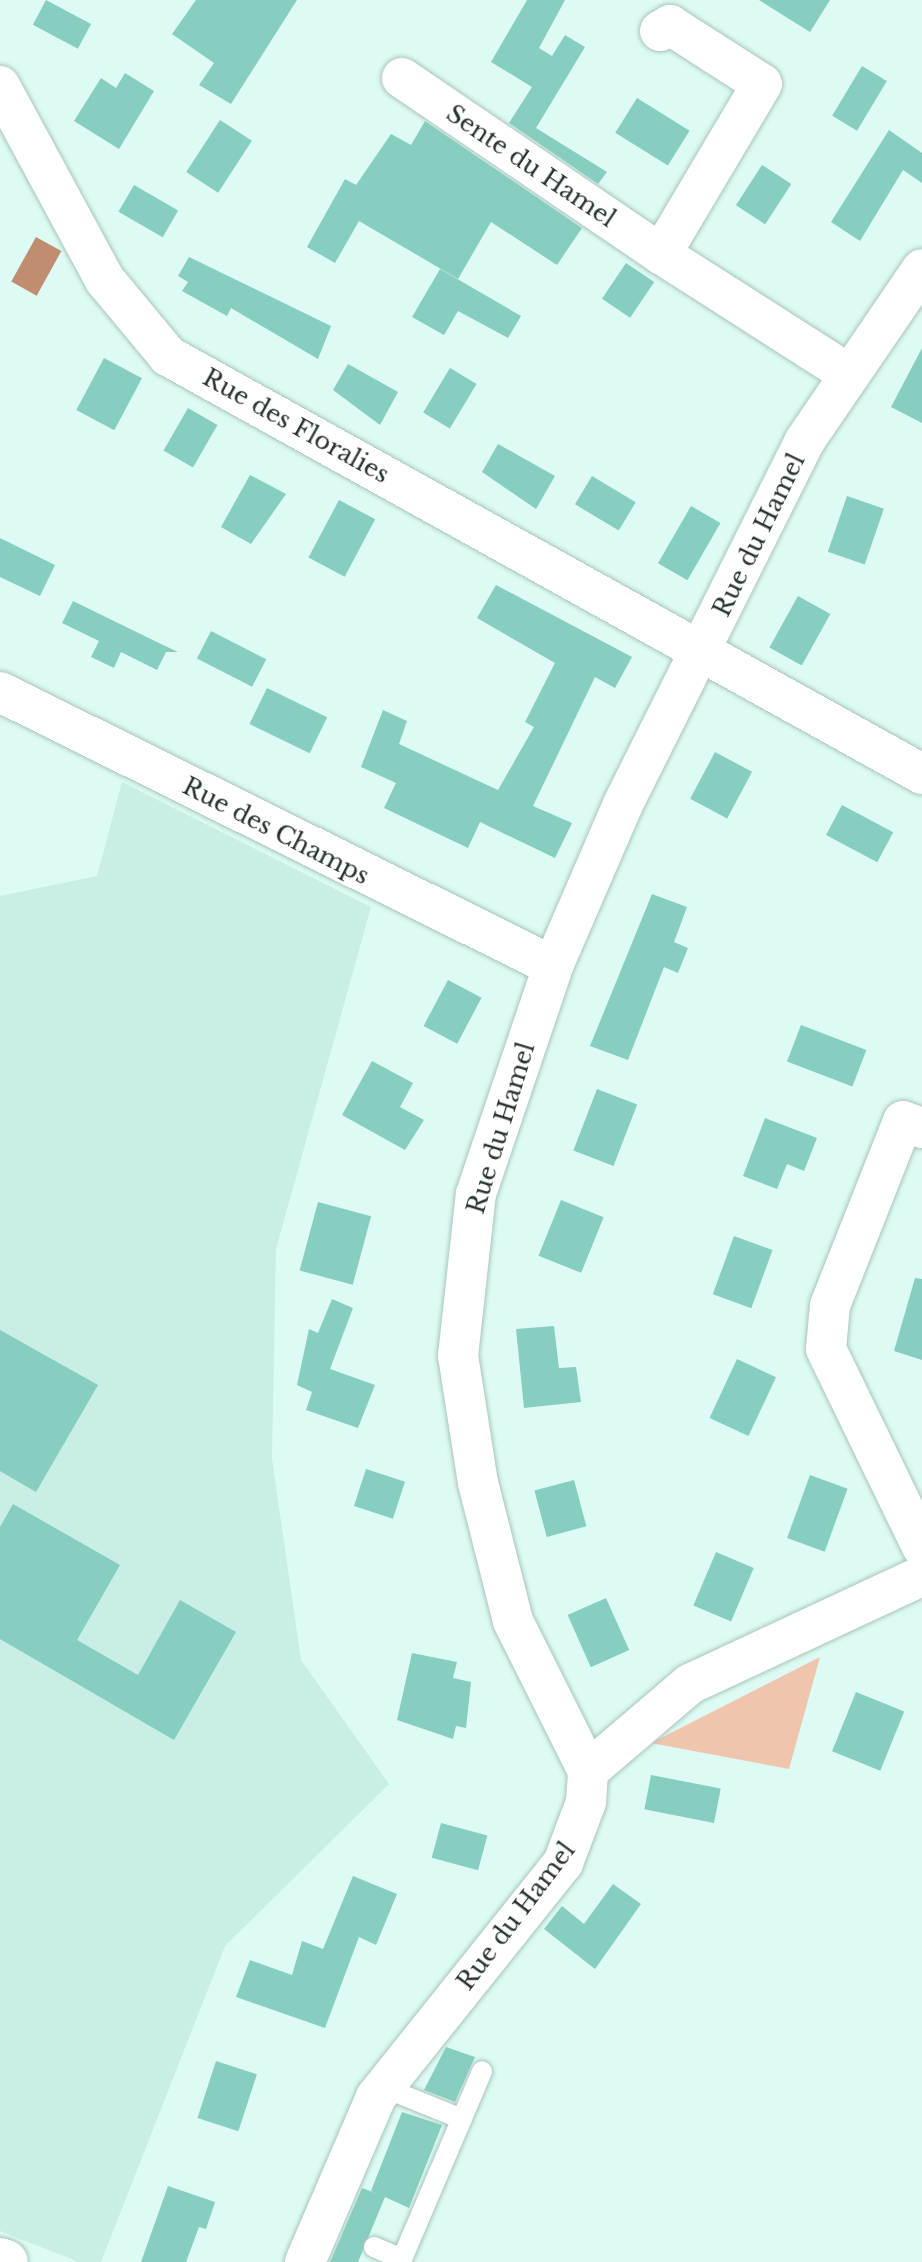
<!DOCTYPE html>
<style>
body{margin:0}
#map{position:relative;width:922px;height:2262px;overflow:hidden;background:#ddfbf4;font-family:"Libre Baskerville",serif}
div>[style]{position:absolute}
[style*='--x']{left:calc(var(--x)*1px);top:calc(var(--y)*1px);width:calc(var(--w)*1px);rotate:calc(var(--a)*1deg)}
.built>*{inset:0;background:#c8eee5}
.green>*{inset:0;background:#f0c5ad}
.water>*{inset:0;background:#c18d71;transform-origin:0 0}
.building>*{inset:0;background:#86cebf;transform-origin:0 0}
.roads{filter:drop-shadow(0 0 2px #a7c4bd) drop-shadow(0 0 2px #a7c4bd)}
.service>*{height:20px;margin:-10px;padding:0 10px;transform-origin:10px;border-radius:10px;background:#fff}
.minor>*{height:40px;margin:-20px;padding:0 20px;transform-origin:20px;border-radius:20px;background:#fff}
.tertiary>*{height:44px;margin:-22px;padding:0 22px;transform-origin:22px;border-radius:22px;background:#fff}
span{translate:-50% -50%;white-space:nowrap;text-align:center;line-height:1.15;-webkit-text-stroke:6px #fff;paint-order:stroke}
.street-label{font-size:24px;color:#26322f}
</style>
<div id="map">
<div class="built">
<div style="clip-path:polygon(122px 782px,371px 907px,276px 1249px,272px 1459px,301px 1660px,389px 1784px,225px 1946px,101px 2262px,79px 2262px,0 2231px,0 896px,97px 876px)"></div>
</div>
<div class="green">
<div style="clip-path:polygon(820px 1657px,789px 1769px,651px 1743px)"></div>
</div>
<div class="water">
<div style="left:36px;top:237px;width:29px;height:51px;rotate:29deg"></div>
</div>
<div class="building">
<div style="left:46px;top:0;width:51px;height:28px;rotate:28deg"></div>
<div style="clip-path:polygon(196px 0,297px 0,231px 104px,199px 85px,214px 63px,172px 34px)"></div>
<div style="clip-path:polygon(527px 0,565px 0,539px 48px,552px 56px,565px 35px,585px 47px,536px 128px,607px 172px,598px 184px,509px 123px,532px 87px,491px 62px)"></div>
<div style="clip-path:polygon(759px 0,830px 0,810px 32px)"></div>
<div style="left:862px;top:66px;width:29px;height:58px;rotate:31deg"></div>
<div style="clip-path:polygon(125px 73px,154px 91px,119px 149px,74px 121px,101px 78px,116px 88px)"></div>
<div style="left:637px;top:98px;width:62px;height:41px;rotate:32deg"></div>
<div style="left:220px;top:120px;width:38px;height:62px;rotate:33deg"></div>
<div style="clip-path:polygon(425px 121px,582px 228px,557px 265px,491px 222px,458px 279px,359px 221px,335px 263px,307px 247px,345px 179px,356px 185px,391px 134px,411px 145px)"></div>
<div style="clip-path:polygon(889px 130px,922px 153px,922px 183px,903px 170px,860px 241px,831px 222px)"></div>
<div style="left:762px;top:165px;width:35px;height:48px;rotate:33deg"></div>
<div style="left:134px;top:185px;width:51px;height:31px;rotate:30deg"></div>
<div style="clip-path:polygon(189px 257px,331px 326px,318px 359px,231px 308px,227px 316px,182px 291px,188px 282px,178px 276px)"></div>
<div style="left:626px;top:263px;width:34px;height:43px;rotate:34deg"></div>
<div style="clip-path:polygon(440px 269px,521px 316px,508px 338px,458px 311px,444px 335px,412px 317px)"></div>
<div style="clip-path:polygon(922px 348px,922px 423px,891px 407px)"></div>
<div style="left:104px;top:358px;width:43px;height:59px;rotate:28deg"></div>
<div style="clip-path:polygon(348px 364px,398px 392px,380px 425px,333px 390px)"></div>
<div style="left:450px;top:368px;width:31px;height:52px;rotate:31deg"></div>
<div style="left:188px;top:408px;width:34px;height:49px;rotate:30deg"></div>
<div style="clip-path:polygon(498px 444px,555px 476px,536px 509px,482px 472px)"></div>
<div style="clip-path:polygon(250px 475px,286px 494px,251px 544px,221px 527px)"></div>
<div style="left:592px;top:476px;width:51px;height:33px;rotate:31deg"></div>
<div style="left:847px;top:496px;width:39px;height:59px;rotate:19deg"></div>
<div style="left:339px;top:500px;width:41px;height:65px;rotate:28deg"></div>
<div style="left:691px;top:506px;width:34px;height:66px;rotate:30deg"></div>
<div style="clip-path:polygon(0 538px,55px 565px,40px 596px,0 577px)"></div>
<div style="clip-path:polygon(496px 585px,632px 657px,615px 688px,595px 677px,533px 806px,572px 823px,555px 858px,480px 822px,468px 848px,384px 808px,396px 783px,361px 767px,383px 710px,407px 721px,399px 744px,498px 790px,534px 727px,525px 722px,555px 663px,477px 618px)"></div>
<div style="left:798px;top:596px;width:37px;height:59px;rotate:29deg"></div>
<div style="clip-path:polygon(73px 601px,161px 644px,178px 652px,166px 652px,157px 670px,121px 652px,114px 668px,91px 657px,99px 641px,62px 623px)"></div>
<div style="left:211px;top:631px;width:62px;height:31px;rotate:27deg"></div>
<div style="left:267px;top:688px;width:67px;height:40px;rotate:26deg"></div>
<div style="left:715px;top:752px;width:42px;height:53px;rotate:28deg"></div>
<div style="left:842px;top:805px;width:58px;height:34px;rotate:28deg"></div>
<div style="clip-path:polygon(652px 894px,687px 907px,674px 942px,688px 948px,678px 973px,664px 967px,628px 1060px,590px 1046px)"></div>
<div style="left:448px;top:980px;width:38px;height:52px;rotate:28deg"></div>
<div style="left:801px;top:1025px;width:70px;height:39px;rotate:21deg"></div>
<div style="clip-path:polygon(372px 1061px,413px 1083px,400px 1107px,424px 1120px,405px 1150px,342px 1115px)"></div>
<div style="left:597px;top:1089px;width:43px;height:66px;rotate:21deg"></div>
<div style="clip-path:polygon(765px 1118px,817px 1138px,804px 1171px,787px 1164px,777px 1189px,743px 1176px)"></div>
<div style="left:561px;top:1200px;width:46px;height:60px;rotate:22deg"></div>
<div style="left:318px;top:1202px;width:55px;height:71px;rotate:15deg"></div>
<div style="left:734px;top:1236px;width:41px;height:62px;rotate:20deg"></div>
<div style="clip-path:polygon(915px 1278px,922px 1279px,922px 1360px,894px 1351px)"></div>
<div style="clip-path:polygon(332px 1299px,353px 1308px,330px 1369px,375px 1385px,358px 1428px,306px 1410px,312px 1392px,297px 1385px,309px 1329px,318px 1333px)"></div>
<div style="clip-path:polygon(554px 1326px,559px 1368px,576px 1367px,581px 1402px,524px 1408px,516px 1329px)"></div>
<div style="clip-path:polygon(0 1330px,98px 1385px,36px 1492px,0 1471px)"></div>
<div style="left:737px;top:1359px;width:43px;height:65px;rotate:25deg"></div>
<div style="left:366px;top:1469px;width:41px;height:39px;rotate:18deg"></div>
<div style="left:810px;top:1475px;width:40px;height:67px;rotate:20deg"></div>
<div style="left:574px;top:1480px;width:48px;height:41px;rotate:75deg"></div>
<div style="clip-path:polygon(13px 1504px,120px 1565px,77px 1640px,138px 1675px,180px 1600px,236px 1632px,174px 1740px,0 1639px,0 1527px)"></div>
<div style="left:716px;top:1552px;width:41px;height:58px;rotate:23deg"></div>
<div style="left:606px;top:1598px;width:57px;height:42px;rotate:66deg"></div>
<div style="clip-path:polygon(412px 1653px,457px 1662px,453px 1678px,471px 1682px,466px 1728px,456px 1726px,453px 1739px,397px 1720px)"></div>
<div style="left:856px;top:1692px;width:52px;height:64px;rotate:22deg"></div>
<div style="left:651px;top:1775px;width:71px;height:35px;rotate:11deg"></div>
<div style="left:441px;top:1823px;width:48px;height:36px;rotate:15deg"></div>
<div style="clip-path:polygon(353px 1876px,397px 1894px,376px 1945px,359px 1937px,325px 2028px,236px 1997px,250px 1960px,292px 1975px,302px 1941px,323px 1949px)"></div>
<div style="clip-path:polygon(613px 1884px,641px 1904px,595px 1969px,544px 1929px,562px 1906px,584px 1924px)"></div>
<div style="clip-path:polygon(446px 2047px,475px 2057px,455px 2102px,424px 2090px)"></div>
<div style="left:216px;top:2061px;width:43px;height:60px;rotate:18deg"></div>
<div style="clip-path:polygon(402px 2112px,442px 2125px,409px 2208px,385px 2197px,358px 2262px,330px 2262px,362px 2188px,378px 2194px,371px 2191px)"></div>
<div style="clip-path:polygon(168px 2186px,215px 2202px,206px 2229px,199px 2227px,186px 2262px,141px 2262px)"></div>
</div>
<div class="roads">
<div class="service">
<div style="--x:383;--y:2087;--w:85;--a:22.1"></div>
<div style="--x:374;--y:2247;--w:30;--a:23"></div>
<div style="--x:402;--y:2259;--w:204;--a:-66.9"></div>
</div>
<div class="minor">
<div style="--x:660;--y:31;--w:12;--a:-31"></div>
<div style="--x:670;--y:25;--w:109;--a:32.7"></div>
<div style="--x:762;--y:84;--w:198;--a:120.7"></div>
<div style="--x:661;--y:254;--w:224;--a:32.6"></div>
<div style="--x:402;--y:78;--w:313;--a:34.2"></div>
<div style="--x:0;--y:86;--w:221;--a:61.6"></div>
<div style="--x:105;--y:280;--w:99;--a:50.3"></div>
<div style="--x:168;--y:356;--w:862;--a:29"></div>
<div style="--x:0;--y:692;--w:617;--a:26.36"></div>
<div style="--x:922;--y:1128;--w:20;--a:-160"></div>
<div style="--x:903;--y:1121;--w:198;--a:111.6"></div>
<div style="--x:830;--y:1305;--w:44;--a:95.2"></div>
<div style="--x:826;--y:1349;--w:220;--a:64.1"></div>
<div style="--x:588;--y:1771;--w:134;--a:-40.5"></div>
<div style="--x:690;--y:1684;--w:256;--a:-25"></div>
<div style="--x:305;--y:2262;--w:180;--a:-66.7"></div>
<div style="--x:376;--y:2097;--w:300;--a:-51.4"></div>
<div style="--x:563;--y:1863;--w:65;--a:-69.3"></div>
<div style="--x:586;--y:1802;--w:31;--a:-86"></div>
<div style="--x:588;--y:1771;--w:168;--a:-116.6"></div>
<div style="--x:513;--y:1621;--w:142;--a:-104.2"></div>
<div style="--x:478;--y:1483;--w:129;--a:-98.9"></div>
<div style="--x:458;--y:1356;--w:163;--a:-83.7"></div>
<div style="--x:476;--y:1194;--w:241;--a:-71.3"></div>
<div style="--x:553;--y:966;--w:176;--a:-66.6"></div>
<div style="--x:623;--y:804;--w:405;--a:-63.4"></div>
<div style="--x:804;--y:442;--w:209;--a:-55.7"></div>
</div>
<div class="tertiary">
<div style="--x:0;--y:2260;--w:6;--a:18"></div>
</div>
</div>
<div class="street-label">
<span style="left:531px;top:166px;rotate:34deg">Sente du Hamel</span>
<span style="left:296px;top:426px;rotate:29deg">Rue des Floralies</span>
<span style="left:759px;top:535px;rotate:-64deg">Rue du Hamel</span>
<span style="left:276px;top:831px;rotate:27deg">Rue des Champs</span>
<span style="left:501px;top:1128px;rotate:-73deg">Rue du Hamel</span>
<span style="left:516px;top:1916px;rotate:-53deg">Rue du Hamel</span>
</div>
</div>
